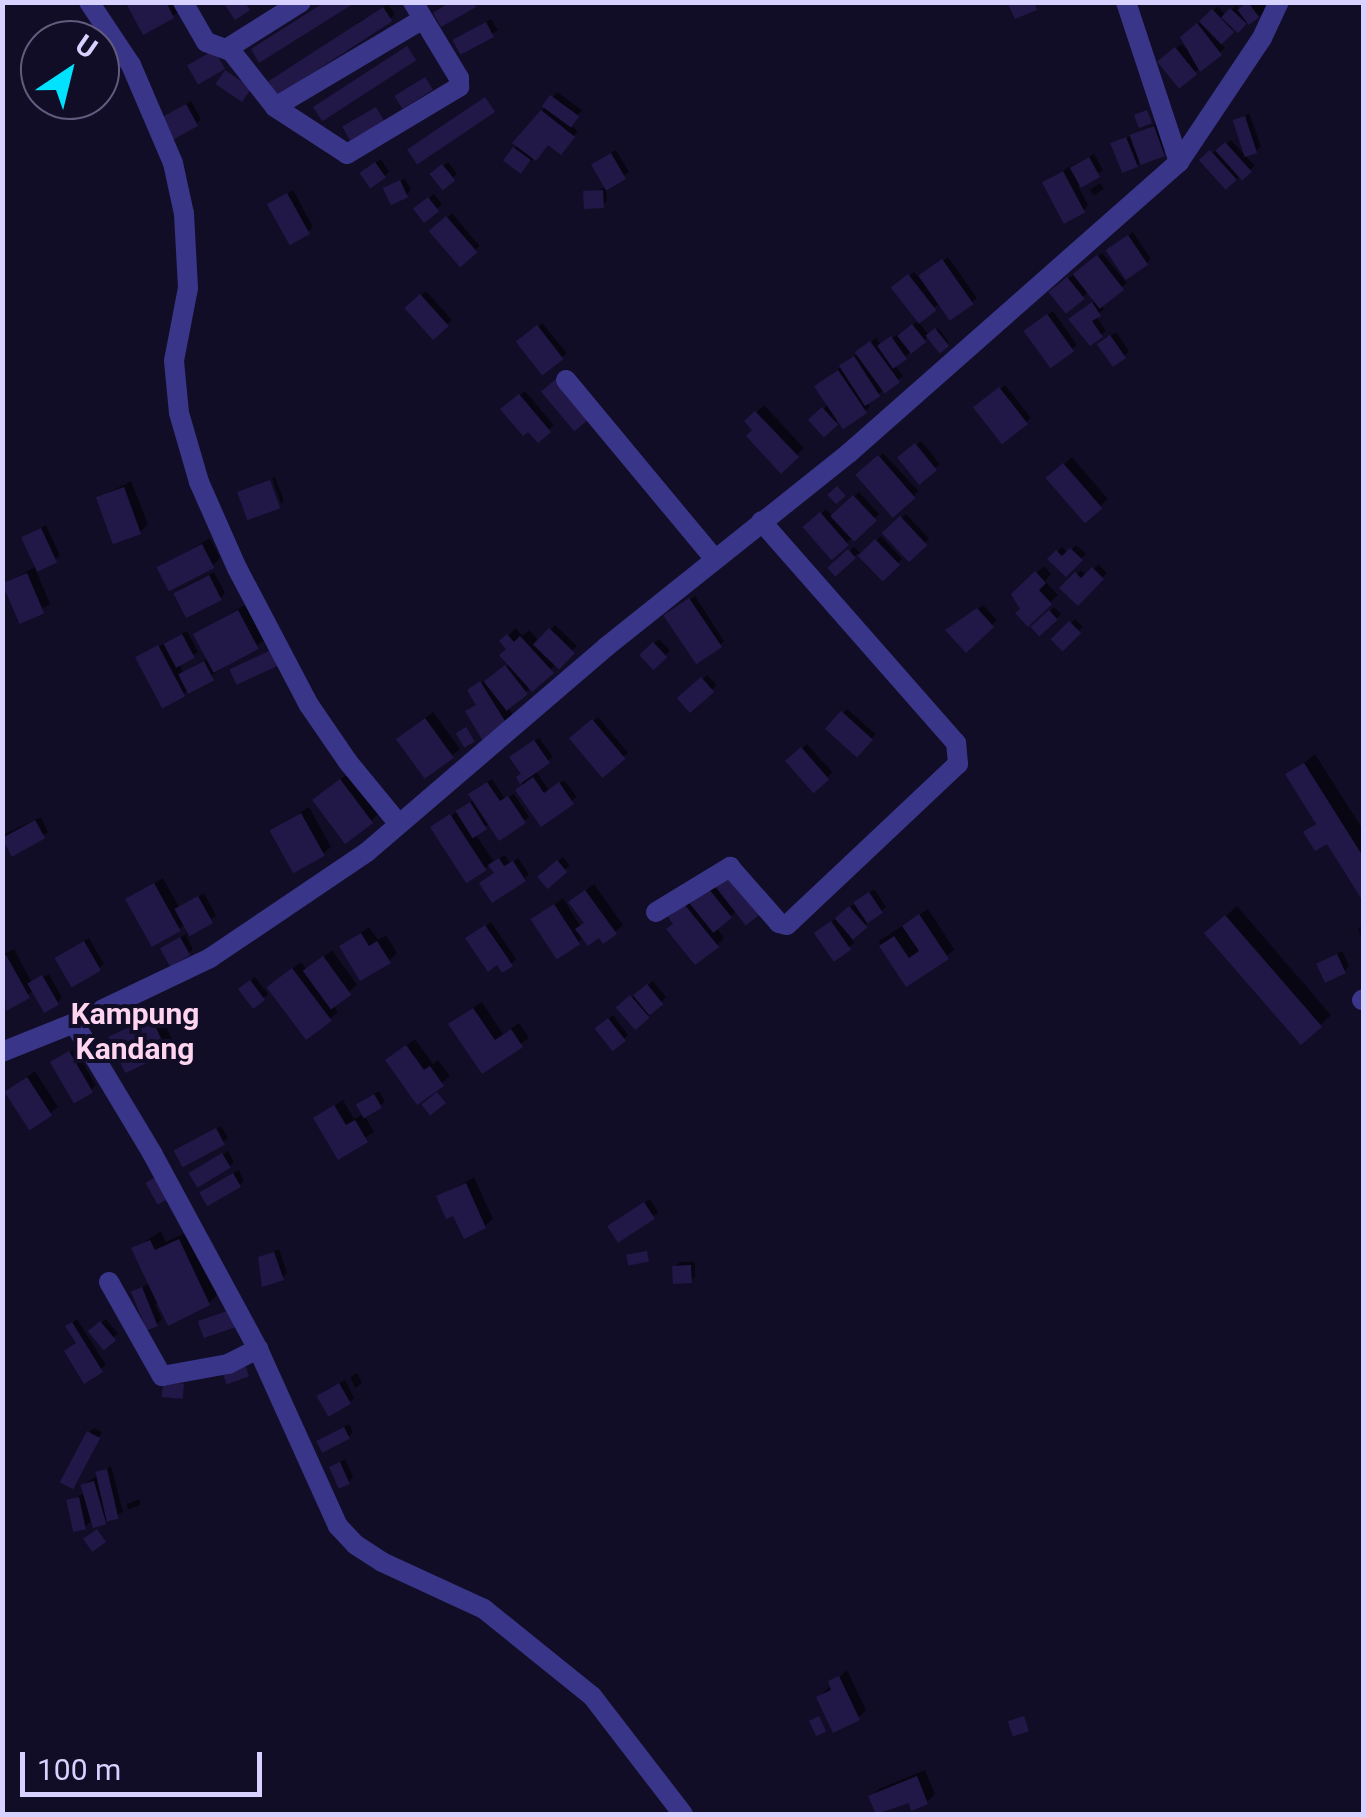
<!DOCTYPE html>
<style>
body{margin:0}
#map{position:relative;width:1366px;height:1817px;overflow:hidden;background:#120d26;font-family:Roboto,sans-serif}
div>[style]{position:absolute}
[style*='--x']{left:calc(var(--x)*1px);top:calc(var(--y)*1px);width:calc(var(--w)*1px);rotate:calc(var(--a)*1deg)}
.shadow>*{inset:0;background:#0007;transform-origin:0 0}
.building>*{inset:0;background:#221848;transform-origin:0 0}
.minor>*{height:20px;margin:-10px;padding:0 10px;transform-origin:10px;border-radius:10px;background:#393588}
span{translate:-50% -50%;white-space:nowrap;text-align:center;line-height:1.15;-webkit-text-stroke:8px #120d26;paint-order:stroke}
.quarter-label{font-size:30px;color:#ffd4ef;font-weight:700}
.frame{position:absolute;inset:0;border:5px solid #d7d2ff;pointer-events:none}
.north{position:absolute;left:20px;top:20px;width:100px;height:100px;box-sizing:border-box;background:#120d26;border:2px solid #615c7d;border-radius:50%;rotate:35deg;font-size:28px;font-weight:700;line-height:40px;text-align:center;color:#d7d2ff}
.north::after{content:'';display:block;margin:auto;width:35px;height:45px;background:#00e2fd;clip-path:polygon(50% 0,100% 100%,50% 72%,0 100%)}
.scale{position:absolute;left:20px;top:1752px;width:242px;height:45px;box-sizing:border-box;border:5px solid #d7d2ff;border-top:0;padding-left:12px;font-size:30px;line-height:35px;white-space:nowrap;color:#d7d2ff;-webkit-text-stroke:8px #120d26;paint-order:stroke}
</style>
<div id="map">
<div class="shadow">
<div style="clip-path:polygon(133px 2px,177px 2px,181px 9px,173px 16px)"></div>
<div style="clip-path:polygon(1267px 2px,1271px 7px,1239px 30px,1235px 27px,1220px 42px,1225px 48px,1195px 72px,1165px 57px,1181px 44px,1191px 52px,1187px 33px,1218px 6px,1226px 16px,1236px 5px,1241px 10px,1250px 3px)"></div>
<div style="clip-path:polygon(388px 4px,395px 14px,390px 19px,355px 24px)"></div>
<div style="clip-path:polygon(491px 19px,498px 30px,463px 52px,461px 36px)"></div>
<div style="clip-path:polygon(557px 92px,582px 110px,570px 125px,578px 131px,565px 147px,549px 142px,526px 166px,515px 149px,516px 143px)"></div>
<div style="clip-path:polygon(191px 101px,201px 119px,196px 124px,164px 117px)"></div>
<div style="clip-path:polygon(1249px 113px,1261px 146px,1256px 151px,1236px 121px)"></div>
<div style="clip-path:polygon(1158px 123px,1169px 149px,1164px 154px,1137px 165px,1113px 144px)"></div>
<div style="clip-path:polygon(1231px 140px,1255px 166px,1227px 186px,1202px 160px)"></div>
<div style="clip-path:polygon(616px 150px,629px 172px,606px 188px,607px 201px,602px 205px,586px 193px,607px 187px,599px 160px)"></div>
<div style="clip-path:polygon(1094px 154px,1103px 170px,1078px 186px,1088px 205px,1084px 210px,1049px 178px)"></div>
<div style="clip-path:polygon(381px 159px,389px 172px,384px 176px,367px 168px)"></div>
<div style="clip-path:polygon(448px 162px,457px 174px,453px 178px,437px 170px)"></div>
<div style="clip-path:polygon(405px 178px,411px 190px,407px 195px,386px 189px)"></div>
<div style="left:1100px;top:183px;width:7px;height:12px;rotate:56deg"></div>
<div style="clip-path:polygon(293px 190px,313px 227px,308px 232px,270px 204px)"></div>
<div style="clip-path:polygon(434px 194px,442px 204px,437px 209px,421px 203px)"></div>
<div style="left:452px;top:213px;width:43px;height:26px;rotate:50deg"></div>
<div style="clip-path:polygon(1133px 232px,1151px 259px,1147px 263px,1114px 246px)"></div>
<div style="clip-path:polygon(1102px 253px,1127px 283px,1101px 304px,1104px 309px,1096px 316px,1106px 331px,1101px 335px,1075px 315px,1097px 300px,1089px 291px,1083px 297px,1056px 288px)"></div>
<div style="clip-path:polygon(948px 257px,977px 298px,972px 302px,940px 303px,919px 320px,899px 284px,914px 272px,920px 278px)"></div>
<div style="left:426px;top:291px;width:39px;height:25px;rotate:48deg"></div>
<div style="clip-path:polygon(1053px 311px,1077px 345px,1072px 349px,1031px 326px)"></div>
<div style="clip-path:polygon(918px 321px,929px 335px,938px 328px,949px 342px,940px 350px,929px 336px,895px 365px,903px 376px,898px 380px,867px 402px,870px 406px,865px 411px,839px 419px,824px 433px,812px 420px,829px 403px,822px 382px,876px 338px,881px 345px)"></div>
<div style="left:542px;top:323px;width:39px;height:30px;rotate:50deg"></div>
<div style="clip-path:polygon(1116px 332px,1129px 351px,1124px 356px,1105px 340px)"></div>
<div style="clip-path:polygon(1005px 385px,1031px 418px,1004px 441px,981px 403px)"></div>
<div style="left:525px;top:391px;width:45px;height:22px;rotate:50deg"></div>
<div style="clip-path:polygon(764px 405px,804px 448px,781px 470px,747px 421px)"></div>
<div style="clip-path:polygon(921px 441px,940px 464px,935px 468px,904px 454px)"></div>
<div style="left:883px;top:453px;width:52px;height:33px;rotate:47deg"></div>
<div style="clip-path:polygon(1072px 457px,1108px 499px,1100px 506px,1056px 471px)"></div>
<div style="clip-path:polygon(275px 477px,284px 501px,281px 504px,272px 478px)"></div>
<div style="clip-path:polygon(131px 481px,148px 524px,140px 532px,98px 498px)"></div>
<div style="clip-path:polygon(859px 492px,879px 514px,832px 556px,806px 527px,826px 509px,833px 517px)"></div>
<div style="left:906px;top:514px;width:34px;height:28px;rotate:47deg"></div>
<div style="clip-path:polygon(46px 525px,60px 556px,36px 570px,50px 604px,18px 622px,3px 585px,36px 566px,24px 538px)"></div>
<div style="clip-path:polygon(881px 536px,902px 559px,882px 578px,858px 553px,836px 573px,832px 568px,854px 547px,861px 554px)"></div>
<div style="clip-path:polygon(210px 538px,220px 558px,212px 566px,160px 568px)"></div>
<div style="clip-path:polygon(1076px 545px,1086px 554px,1066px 574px,1050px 559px,1062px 547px,1068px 553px)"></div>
<div style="clip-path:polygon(1098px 564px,1107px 573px,1078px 603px,1063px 588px,1081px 570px,1087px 576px)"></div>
<div style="clip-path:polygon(1044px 566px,1051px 574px,1045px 581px,1058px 595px,1028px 623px,1014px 594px)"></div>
<div style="clip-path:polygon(214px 572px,225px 593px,221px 598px,180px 589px)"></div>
<div style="clip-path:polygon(695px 596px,724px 641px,720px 645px,671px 611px)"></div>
<div style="clip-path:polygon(246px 604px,265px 640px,183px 694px,138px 658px,187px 631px,198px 652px,179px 663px,183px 672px,208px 658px,196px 634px)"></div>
<div style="clip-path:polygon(983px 605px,997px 620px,966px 649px,953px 626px)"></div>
<div style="left:1054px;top:607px;width:10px;height:28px;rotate:45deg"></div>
<div style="left:1075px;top:619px;width:11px;height:29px;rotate:45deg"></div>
<div style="clip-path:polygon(555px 625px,577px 646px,508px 707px,514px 717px,507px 724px,468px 712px,477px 703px,470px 690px,510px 664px,509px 648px,502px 641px,516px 628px,522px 636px,529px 630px,539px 641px)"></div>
<div style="left:659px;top:639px;width:16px;height:23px;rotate:47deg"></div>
<div style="left:707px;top:675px;width:14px;height:35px;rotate:45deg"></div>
<div style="left:847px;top:709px;width:38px;height:28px;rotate:41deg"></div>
<div style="clip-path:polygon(433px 712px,460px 749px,427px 775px,407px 731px)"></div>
<div style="clip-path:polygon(598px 717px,628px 753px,623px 757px,577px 734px)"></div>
<div style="clip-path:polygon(539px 738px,553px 757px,535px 770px,549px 790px,564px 780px,577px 797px,541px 823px,519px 777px,523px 773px,517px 753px)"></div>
<div style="left:807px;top:744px;width:38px;height:25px;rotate:48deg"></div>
<div style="clip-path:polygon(1315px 754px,1364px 831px,1364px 896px,1327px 841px,1306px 833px,1317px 821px,1288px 775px)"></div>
<div style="clip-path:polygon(349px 773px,379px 813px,371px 821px,322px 793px)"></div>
<div style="clip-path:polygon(492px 779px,505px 799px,514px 794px,529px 817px,524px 821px,490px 823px,475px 834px,494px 862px,505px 855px,510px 864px,518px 858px,529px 874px,524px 879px,496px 872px,490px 864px,486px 868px,433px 828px,475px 799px,476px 789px)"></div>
<div style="clip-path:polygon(309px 807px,331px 847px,323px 854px,272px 830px)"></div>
<div style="left:41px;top:817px;width:17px;height:44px;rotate:65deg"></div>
<div style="left:563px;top:857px;width:11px;height:30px;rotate:52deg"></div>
<div style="clip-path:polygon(741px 864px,771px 902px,737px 910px,717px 928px,724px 938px,717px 945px,676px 923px,671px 918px)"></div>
<div style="clip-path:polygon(163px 878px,179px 907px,204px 893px,216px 916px,186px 935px,193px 949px,189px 953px,163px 948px,189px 932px,185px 924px,179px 929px,128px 899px)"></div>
<div style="clip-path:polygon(594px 884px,623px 925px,615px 932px,584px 936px,578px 942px,534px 919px,563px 898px,581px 927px,585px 923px,579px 895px)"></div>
<div style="clip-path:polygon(874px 889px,886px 907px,850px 937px,854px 943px,835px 958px,822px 929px)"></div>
<div style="clip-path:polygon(1237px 906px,1331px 1015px,1321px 1025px,1217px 924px)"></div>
<div style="left:928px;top:909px;width:49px;height:59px;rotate:57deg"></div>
<div style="clip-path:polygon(491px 922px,516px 959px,511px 964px,473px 934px)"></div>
<div style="clip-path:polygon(1364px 923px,1364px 945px,1358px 929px)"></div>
<div style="clip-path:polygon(369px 927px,378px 940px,386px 935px,397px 953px,389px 961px,342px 946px)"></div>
<div style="clip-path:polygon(89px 938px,104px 964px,99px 968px,57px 957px)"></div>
<div style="clip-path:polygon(14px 949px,32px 983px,49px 974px,62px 998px,57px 1003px,34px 990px,7px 1008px,2px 999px,2px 955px)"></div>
<div style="clip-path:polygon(332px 950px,357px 985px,333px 1005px,338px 1012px,330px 1019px,277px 980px,301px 962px,307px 970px)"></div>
<div style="clip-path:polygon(1342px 951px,1349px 966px,1345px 971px,1319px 965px)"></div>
<div style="clip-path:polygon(255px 977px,268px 994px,264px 998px,245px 985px)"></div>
<div style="clip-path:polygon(653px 981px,666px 997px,648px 1017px,618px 1008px)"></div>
<div style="clip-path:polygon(482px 1002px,503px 1034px,519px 1023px,529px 1038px,482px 1071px,459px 1017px)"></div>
<div style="clip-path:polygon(159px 1011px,174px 1044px,167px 1051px,111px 1037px)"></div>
<div style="clip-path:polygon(613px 1015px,628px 1035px,624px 1039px,602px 1024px)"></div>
<div style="clip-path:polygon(415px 1039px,433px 1064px,438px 1060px,450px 1076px,418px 1101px,396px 1053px)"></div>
<div style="clip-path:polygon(75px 1049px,96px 1085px,91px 1090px,58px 1059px)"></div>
<div style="clip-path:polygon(35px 1071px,58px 1107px,50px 1114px,7px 1091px)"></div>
<div style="clip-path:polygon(379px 1091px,385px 1102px,365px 1116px,374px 1132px,338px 1156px,316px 1118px,343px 1100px,354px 1119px,364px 1114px,363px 1100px)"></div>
<div style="clip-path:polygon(221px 1126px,228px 1138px,223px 1142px,182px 1147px)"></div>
<div style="clip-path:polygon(228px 1151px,234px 1162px,230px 1166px,195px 1169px)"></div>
<div style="clip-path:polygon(239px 1170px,244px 1181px,240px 1185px,207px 1188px)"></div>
<div style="clip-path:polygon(474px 1177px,493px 1219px,485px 1226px,439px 1197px)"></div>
<div style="clip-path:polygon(650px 1199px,658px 1212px,653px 1217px,615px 1221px)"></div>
<div style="clip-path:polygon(190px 1230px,219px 1293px,209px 1303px,155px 1304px,162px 1319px,157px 1324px,134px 1292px,150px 1283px,134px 1249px,161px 1231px,166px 1242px)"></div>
<div style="clip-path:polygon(279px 1249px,287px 1273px,283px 1277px,261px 1258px)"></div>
<div style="clip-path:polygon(680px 1262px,695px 1262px,695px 1276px,691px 1281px,675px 1267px)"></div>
<div style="clip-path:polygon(77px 1319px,106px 1365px,85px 1380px,78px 1342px,68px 1326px)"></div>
<div style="left:106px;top:1319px;width:19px;height:18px;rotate:51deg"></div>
<div style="clip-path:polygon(357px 1373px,362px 1383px,355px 1388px,350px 1377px)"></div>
<div style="clip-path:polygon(345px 1380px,354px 1398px,349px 1402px,324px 1391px)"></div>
<div style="clip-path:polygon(349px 1424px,353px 1432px,349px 1437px,319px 1441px)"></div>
<div style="clip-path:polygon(94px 1428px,102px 1432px,77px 1481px,89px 1432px)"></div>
<div style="clip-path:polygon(345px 1459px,353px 1477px,349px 1482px,332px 1467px)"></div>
<div style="clip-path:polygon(111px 1466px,123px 1512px,104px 1522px,92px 1520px,85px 1527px,69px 1501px,85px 1493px,83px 1485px)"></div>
<div style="clip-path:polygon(140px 1499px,140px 1505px,128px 1510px,127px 1504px)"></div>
<div style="clip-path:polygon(847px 1670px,866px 1710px,858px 1718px,819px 1697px)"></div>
<div style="clip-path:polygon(925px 1770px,935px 1794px,927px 1802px,871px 1796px,879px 1789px)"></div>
</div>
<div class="building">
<div style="clip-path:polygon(132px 2px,166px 2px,174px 18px,143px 35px,127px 5px)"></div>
<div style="clip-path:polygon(223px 2px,245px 2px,250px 10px,235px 20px)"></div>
<div style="clip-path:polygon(325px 2px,356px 2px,259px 63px,251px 49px)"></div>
<div style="clip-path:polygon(450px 2px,473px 2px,476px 7px,441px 27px,433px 13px)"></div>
<div style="clip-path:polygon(1007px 2px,1034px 2px,1037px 10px,1015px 19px)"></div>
<div style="left:1248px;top:2px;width:19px;height:13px;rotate:54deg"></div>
<div style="left:383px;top:7px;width:17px;height:137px;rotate:57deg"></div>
<div style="left:1230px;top:8px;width:23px;height:13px;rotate:43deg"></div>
<div style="left:1212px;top:9px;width:32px;height:18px;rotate:46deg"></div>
<div style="left:486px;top:22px;width:17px;height:38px;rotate:62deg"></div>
<div style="clip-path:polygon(1197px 23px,1222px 55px,1200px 72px,1180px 37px)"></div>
<div style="left:407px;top:46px;width:17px;height:112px;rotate:57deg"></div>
<div style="left:1175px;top:47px;width:35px;height:23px;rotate:51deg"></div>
<div style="left:214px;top:50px;width:22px;height:31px;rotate:60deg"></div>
<div style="left:225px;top:70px;width:32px;height:17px;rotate:34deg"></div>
<div style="left:425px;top:77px;width:15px;height:36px;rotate:58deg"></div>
<div style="left:550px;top:95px;width:36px;height:14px;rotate:36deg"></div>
<div style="left:485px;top:97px;width:18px;height:94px;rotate:56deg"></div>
<div style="left:186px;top:104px;width:25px;height:28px;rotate:61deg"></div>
<div style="left:376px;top:107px;width:16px;height:39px;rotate:60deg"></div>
<div style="clip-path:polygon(541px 110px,575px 137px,561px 155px,548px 145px,536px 161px,512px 143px)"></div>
<div style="left:1147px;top:110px;width:14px;height:14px;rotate:69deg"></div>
<div style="left:1245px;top:116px;width:39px;height:13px;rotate:72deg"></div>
<div style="left:1154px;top:126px;width:32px;height:26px;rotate:70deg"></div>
<div style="left:1126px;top:137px;width:32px;height:17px;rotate:68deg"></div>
<div style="left:1225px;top:142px;width:40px;height:13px;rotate:48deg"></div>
<div style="left:513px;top:147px;width:22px;height:17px;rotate:36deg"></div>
<div style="left:1210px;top:150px;width:40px;height:15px;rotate:48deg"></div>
<div style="left:611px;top:153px;width:30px;height:23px;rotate:60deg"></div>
<div style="left:1089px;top:157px;width:23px;height:22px;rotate:61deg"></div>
<div style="left:375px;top:162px;width:19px;height:19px;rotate:55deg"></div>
<div style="left:442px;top:164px;width:21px;height:16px;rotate:51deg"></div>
<div style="left:1063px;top:171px;width:47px;height:24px;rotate:62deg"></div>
<div style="left:400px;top:180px;width:19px;height:19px;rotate:65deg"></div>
<div style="left:603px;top:190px;width:18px;height:20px;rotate:87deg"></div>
<div style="left:287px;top:193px;width:47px;height:23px;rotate:61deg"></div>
<div style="left:428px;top:197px;width:18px;height:19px;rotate:52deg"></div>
<div style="left:446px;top:216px;width:48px;height:23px;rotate:49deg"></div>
<div style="left:1128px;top:235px;width:36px;height:27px;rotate:56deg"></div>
<div style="left:1097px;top:255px;width:44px;height:31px;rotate:52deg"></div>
<div style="left:942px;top:259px;width:55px;height:29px;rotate:55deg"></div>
<div style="left:908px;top:274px;width:46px;height:22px;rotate:52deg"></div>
<div style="left:1067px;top:277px;width:28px;height:24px;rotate:51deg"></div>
<div style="left:420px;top:294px;width:43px;height:21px;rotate:48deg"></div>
<div style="clip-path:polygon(1092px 302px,1101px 316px,1092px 321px,1103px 337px,1090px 346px,1068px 319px)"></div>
<div style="left:1047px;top:314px;width:46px;height:29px;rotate:54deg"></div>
<div style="left:912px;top:324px;width:23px;height:19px;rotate:52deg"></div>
<div style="left:537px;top:325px;width:43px;height:27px;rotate:52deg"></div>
<div style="left:935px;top:328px;width:23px;height:12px;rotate:52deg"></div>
<div style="left:1110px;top:335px;width:28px;height:16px;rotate:55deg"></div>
<div style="left:891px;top:336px;width:28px;height:17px;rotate:55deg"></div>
<div style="left:870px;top:341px;width:51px;height:19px;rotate:54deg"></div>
<div style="left:854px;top:356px;width:48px;height:18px;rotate:57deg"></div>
<div style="left:838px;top:370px;width:52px;height:29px;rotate:56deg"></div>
<div style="left:557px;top:378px;width:52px;height:21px;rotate:50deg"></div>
<div style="left:999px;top:387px;width:47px;height:33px;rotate:52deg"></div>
<div style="clip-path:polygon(519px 394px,551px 432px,538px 443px,528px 432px,523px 436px,500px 409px)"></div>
<div style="left:822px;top:407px;width:24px;height:19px;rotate:48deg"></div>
<div style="clip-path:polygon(755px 411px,799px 457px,781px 474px,746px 436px,752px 430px,744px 421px)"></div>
<div style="left:915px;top:443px;width:35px;height:23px;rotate:51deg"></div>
<div style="left:878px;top:455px;width:57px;height:30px;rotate:49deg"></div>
<div style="left:1063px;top:463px;width:60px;height:23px;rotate:49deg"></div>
<div style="left:270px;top:480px;width:30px;height:35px;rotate:70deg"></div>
<div style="left:837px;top:486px;width:13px;height:13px;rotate:48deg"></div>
<div style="left:124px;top:487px;width:50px;height:30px;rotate:70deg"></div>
<div style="left:853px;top:495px;width:35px;height:31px;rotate:47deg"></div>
<div style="left:820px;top:512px;width:44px;height:23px;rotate:49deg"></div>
<div style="left:900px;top:516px;width:40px;height:25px;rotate:47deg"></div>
<div style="left:41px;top:528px;width:38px;height:22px;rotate:65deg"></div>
<div style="left:875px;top:539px;width:36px;height:24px;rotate:46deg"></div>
<div style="left:202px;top:544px;width:27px;height:51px;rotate:63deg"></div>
<div style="clip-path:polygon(1070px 548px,1083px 560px,1066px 577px,1047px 559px,1056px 550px,1062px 556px)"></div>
<div style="left:848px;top:549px;width:12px;height:28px;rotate:48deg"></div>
<div style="clip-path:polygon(1092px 567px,1104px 579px,1078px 606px,1059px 588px,1075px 572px,1081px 578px)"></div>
<div style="clip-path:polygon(1035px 571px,1046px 583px,1039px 590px,1052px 604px,1028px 627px,1015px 613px,1020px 609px,1011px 594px)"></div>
<div style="left:27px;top:573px;width:44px;height:27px;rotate:67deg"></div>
<div style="left:209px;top:575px;width:28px;height:40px;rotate:63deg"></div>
<div style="left:689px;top:598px;width:59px;height:31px;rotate:56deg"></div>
<div style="clip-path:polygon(977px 608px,994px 627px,966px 653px,945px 630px)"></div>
<div style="left:238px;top:610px;width:44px;height:51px;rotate:62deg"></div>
<div style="left:1049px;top:610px;width:13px;height:25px;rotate:48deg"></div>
<div style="left:1069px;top:621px;width:17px;height:26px;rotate:45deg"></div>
<div style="left:549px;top:628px;width:36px;height:23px;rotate:44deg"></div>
<div style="left:182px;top:634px;width:27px;height:21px;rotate:62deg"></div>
<div style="clip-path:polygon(507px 634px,514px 642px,520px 636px,554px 673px,532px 692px,499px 655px,506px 649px,499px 641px)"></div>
<div style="left:653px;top:642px;width:21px;height:19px;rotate:47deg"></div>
<div style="left:158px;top:645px;width:58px;height:26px;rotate:62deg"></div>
<div style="left:271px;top:650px;width:17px;height:46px;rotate:65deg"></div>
<div style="left:204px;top:661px;width:22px;height:29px;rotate:63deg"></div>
<div style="left:505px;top:665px;width:37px;height:27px;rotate:52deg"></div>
<div style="left:701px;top:677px;width:20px;height:32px;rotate:49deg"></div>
<div style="clip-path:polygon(480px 681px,508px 726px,483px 741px,465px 711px,476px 705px,467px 690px)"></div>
<div style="left:841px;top:711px;width:43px;height:24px;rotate:42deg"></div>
<div style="left:425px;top:718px;width:49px;height:36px;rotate:54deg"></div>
<div style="left:592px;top:719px;width:52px;height:30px;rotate:50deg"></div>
<div style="left:466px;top:727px;width:17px;height:12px;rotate:59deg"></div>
<div style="clip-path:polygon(534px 740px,550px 763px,520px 784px,516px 777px,521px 774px,509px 757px)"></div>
<div style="left:801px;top:747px;width:43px;height:21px;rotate:49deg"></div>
<div style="clip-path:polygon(1304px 763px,1364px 858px,1364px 903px,1327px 844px,1315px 851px,1303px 832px,1316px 824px,1285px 774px)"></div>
<div style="clip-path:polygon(533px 777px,544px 793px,559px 782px,574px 804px,541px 827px,515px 790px)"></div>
<div style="left:340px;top:779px;width:55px;height:35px;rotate:53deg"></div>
<div style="clip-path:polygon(487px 782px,500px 801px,508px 796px,526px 823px,499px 841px,468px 794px)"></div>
<div style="left:470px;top:802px;width:32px;height:17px;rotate:58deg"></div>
<div style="left:301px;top:813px;width:49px;height:36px;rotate:61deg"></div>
<div style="left:450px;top:814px;width:67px;height:24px;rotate:57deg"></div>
<div style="left:35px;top:820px;width:21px;height:38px;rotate:61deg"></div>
<div style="clip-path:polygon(499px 858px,504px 866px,513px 861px,526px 881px,492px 903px,479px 883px,494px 873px,488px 865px)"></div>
<div style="left:557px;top:860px;width:16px;height:26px;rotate:50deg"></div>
<div style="left:732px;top:869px;width:53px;height:24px;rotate:52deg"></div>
<div style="left:154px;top:883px;width:55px;height:33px;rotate:61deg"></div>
<div style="left:708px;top:888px;width:38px;height:24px;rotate:51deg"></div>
<div style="clip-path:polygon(585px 890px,617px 934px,603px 944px,599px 938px,588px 946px,575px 929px,584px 923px,568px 902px)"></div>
<div style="left:869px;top:892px;width:25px;height:19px;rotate:56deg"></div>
<div style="left:198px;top:896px;width:31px;height:27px;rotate:61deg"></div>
<div style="left:554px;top:904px;width:48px;height:28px;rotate:57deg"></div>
<div style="clip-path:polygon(684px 904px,719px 947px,695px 965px,666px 929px,673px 924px,668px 917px)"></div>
<div style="left:849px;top:906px;width:28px;height:19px;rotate:49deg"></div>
<div style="clip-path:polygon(919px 914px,949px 959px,906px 987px,879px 946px,894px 936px,909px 958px,919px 951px,902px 926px)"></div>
<div style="left:1225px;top:915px;width:148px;height:28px;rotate:49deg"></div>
<div style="left:831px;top:921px;width:35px;height:21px;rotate:55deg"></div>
<div style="clip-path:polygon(485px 925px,513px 966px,502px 973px,497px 965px,488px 972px,465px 938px)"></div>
<div style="clip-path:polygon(361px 933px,369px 946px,377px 941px,391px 963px,360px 981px,339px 946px)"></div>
<div style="left:180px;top:937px;width:21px;height:23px;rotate:61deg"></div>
<div style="left:84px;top:941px;width:34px;height:34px;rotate:60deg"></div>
<div style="left:1337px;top:954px;width:21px;height:23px;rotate:65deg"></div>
<div style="clip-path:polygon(6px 955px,30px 998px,6px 1011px,2px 956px)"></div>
<div style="left:323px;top:956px;width:48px;height:25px;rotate:54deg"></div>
<div style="left:292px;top:968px;width:66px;height:32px;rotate:53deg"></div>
<div style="left:42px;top:975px;width:34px;height:17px;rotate:60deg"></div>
<div style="left:250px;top:980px;width:25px;height:15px;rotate:53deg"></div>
<div style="left:647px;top:984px;width:26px;height:18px;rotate:51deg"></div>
<div style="left:630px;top:995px;width:30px;height:19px;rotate:49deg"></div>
<div style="clip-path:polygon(473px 1008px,495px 1040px,511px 1029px,523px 1047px,482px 1074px,448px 1024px)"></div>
<div style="left:151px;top:1017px;width:40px;height:47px;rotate:65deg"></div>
<div style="left:608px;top:1018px;width:29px;height:17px;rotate:52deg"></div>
<div style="clip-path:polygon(406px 1045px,424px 1070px,430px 1066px,444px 1086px,417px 1105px,385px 1060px)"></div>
<div style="left:69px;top:1051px;width:48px;height:22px;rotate:60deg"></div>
<div style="left:27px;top:1077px;width:46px;height:27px;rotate:57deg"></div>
<div style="left:437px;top:1092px;width:14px;height:20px;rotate:51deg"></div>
<div style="left:374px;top:1094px;width:16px;height:21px;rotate:60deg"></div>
<div style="clip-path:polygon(334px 1105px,346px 1125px,355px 1120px,368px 1142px,338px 1160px,313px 1118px)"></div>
<div style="left:216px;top:1128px;width:19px;height:48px;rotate:62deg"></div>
<div style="left:222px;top:1153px;width:17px;height:39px;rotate:59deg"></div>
<div style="left:233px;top:1173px;width:16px;height:39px;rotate:60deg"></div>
<div style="left:156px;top:1177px;width:25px;height:12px;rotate:61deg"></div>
<div style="clip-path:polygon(466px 1183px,486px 1228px,464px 1239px,453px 1216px,446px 1219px,436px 1196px)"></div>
<div style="left:644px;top:1202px;width:20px;height:44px;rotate:57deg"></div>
<div style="clip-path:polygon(179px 1239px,210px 1305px,168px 1326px,131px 1248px,150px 1240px,155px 1250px)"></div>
<div style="left:647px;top:1251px;width:11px;height:21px;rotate:80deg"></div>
<div style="clip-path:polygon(274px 1252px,284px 1280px,262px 1287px,258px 1257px)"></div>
<div style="left:691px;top:1265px;width:18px;height:19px;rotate:87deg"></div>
<div style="left:142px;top:1287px;width:42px;height:12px;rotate:68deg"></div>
<div style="left:230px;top:1310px;width:18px;height:34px;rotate:71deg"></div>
<div style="left:100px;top:1321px;width:25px;height:16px;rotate:50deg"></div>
<div style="clip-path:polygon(72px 1322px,103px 1372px,84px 1384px,64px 1351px,76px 1343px,65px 1326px)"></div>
<div style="left:245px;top:1365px;width:12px;height:24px;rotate:70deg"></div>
<div style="left:163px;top:1382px;width:21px;height:15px;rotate:5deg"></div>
<div style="left:339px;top:1383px;width:24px;height:26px;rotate:60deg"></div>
<div style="left:344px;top:1427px;width:13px;height:31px;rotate:63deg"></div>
<div style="left:87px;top:1431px;width:15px;height:58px;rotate:28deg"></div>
<div style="left:340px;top:1462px;width:24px;height:12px;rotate:66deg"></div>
<div style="left:107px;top:1469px;width:51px;height:12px;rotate:77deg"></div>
<div style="left:94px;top:1481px;width:45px;height:14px;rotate:74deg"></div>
<div style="left:79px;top:1497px;width:33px;height:13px;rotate:78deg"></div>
<div style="left:97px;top:1529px;width:16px;height:17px;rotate:55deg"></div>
<div style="clip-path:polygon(839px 1676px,860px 1720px,833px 1733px,816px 1697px,831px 1690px,828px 1681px)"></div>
<div style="left:819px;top:1716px;width:17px;height:11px;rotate:65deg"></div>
<div style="left:1024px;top:1716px;width:16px;height:17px;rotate:72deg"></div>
<div style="clip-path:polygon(917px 1776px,928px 1804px,911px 1811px,909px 1803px,876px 1814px,868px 1796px)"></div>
</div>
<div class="minor">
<div style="--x:89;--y:2;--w:76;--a:56.3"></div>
<div style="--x:131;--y:65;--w:107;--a:66.8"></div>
<div style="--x:173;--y:163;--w:52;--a:77.8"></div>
<div style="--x:184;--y:214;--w:74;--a:86.9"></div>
<div style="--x:188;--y:288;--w:74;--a:100.9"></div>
<div style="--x:174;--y:361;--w:52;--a:84.5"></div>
<div style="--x:179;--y:413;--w:72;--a:73.8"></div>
<div style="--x:199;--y:482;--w:94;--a:66.2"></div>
<div style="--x:237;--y:568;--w:155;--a:62.3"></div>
<div style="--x:309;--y:705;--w:69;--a:55.6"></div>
<div style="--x:348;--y:762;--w:80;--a:50.6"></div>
<div style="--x:183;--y:2;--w:46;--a:60.1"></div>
<div style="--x:206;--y:42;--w:27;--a:20"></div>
<div style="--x:231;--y:51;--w:71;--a:51.8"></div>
<div style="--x:275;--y:107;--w:86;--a:33.1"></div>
<div style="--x:347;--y:154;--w:131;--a:-30.9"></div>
<div style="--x:459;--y:87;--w:9;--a:-90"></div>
<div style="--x:459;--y:78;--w:89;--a:-121.2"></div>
<div style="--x:1126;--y:2;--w:169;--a:71.7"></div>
<div style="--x:228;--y:48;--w:86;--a:-32.2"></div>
<div style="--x:275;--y:107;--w:172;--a:-30.7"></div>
<div style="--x:566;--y:380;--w:231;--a:50.3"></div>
<div style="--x:656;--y:912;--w:87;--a:-31.3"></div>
<div style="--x:730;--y:867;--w:74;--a:48.8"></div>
<div style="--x:779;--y:923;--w:8;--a:14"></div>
<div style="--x:787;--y:925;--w:235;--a:-43.3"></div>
<div style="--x:958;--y:764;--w:21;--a:-95"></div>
<div style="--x:956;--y:743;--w:295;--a:-131.3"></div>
<div style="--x:1362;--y:1000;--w:2;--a:-27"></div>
<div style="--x:74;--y:1023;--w:151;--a:-25.5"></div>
<div style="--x:210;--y:958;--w:189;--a:-34"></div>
<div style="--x:367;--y:852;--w:315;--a:-40.6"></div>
<div style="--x:606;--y:647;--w:311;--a:-38.6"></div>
<div style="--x:849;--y:453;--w:440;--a:-41.4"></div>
<div style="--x:1179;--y:162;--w:149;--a:-56.2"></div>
<div style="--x:1262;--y:38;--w:40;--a:-65"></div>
<div style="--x:2;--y:1052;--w:78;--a:-21.9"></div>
<div style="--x:74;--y:1023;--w:152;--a:59"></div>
<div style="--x:152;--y:1153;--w:223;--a:61.6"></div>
<div style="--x:258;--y:1349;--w:194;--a:65.7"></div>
<div style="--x:338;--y:1526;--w:26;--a:47"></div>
<div style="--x:356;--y:1545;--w:31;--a:33"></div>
<div style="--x:382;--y:1562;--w:112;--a:24.7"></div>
<div style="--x:484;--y:1609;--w:139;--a:38.9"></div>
<div style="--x:592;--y:1696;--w:149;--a:52.4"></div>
<div style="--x:109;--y:1282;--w:108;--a:60.6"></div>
<div style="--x:162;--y:1376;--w:67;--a:-10.3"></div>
<div style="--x:228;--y:1364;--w:34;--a:-27"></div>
</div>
<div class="quarter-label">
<span style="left:135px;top:1031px">Kampung<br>Kandang</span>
</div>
<div class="frame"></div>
<div class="north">U</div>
<div class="scale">100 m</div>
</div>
